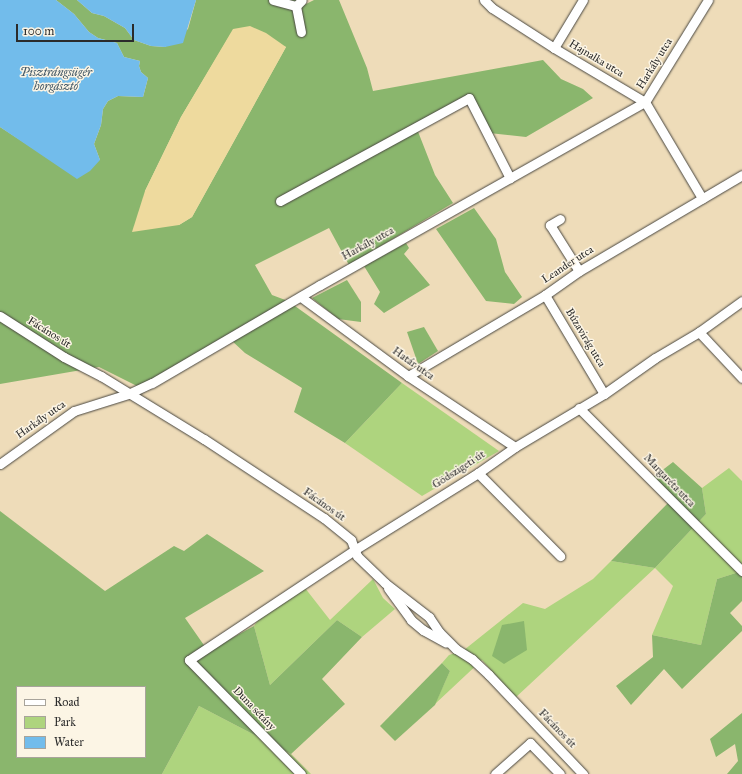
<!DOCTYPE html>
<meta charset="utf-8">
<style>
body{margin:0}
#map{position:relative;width:742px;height:774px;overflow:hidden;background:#eedcb9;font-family:"IM FELL Great Primer",serif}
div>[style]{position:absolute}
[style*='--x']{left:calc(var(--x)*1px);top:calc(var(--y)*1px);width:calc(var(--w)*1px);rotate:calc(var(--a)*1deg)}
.green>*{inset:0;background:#aed47e}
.forest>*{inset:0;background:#8ab66d}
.sand>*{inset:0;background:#eeda9e}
.water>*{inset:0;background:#72bceb}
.roads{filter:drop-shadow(0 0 1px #484640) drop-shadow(0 0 1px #484640)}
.minor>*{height:9px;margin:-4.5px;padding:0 4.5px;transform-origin:4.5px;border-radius:4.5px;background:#fff}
span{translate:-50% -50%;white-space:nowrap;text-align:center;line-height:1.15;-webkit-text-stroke:3px #fcf5e5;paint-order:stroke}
.street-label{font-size:11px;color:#2b2b2b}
.water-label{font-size:12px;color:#405665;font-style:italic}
.legend{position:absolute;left:16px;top:686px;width:130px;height:72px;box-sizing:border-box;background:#fcf5e5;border:1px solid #a8a49b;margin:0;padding:5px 7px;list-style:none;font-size:12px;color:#2b2b2b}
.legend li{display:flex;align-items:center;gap:8px;height:20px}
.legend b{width:20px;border:1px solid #a8a49b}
.scale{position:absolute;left:16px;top:24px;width:118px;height:18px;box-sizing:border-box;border:2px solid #2b2b2b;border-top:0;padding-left:5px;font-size:12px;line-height:14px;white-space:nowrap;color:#2b2b2b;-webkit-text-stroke:3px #fcf5e5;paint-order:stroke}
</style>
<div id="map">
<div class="green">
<div style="clip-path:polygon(402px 383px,499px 451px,422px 496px,345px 443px)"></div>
<div style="clip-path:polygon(729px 468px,742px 481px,742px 571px,717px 579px,701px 645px,652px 635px,673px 586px,655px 568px,515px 698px,482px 660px,435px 704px,450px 671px,442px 663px,449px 655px,464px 650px,523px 603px,545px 609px,593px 579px,611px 561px,655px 568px,706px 514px,702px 488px)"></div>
<div style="clip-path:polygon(373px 579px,383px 598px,395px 609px,362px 637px,337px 620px,270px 685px,254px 626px,258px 620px,305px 588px,330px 620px)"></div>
<div style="clip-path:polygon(199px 706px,291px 754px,311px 774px,162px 774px)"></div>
</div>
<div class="forest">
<div style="clip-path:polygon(evenodd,56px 0,77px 0,92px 13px,104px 16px,125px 28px,134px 40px,151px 46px,165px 47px,188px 29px,196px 0,296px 0,302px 6px,314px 0,339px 0,367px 68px,373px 91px,543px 60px,561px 79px,583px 89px,593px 98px,526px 137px,489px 133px,472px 100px,417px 129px,435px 175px,453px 203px,349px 265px,329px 228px,255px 265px,272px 295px,288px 301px,402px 383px,345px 443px,294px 412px,302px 388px,245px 353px,231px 340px,145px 390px,99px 367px,0 384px,0 127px,31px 147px,100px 160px,94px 144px,101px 125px,103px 109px,108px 101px,118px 96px,143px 97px,148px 78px,141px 72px,139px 66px,140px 61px,124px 57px,117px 43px,98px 38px,89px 32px,74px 14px,56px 0,233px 30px,286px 47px,192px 217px,179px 225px,145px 191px,181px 117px,233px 30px)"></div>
<div style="clip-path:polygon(474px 208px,496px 239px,505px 272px,522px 297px,514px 304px,486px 301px,436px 229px)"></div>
<div style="clip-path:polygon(406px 243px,409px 248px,404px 254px,430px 285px,384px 313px,374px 304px,380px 292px,364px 266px)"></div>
<div style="clip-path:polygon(347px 280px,361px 302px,361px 322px,338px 319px,312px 298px)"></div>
<div style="clip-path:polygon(424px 327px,438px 351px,418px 364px,407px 332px)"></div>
<div style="clip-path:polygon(673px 462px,702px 488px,706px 514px,655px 568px,611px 561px,668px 503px,647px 482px)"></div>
<div style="clip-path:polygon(evenodd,0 511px,105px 591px,174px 546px,184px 551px,207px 534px,264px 571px,185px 618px,208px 651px,254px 626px,270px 685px,337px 620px,362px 637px,322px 679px,345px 704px,291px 754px,199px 706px,162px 774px,0 774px,0 511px,17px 687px,145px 687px,145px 757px,17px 757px,17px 687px)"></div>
<div style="clip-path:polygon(742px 571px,742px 601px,730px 613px,742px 626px,742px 631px,682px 689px,664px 669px,631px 705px,616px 686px,653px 657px,652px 635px,701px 645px,717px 579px)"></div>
<div style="clip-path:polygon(524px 621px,527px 650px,504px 664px,492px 656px,502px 625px)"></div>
<div style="clip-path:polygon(442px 663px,450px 671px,435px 705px,395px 741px,380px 726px)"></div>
<div style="clip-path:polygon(742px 713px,742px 774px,727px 774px,738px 761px,735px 744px,716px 757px,710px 739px)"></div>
</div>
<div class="sand">
<div style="clip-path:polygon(250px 26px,266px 33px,286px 47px,192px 217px,179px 225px,132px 232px,145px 191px,181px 117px,233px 29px)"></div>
</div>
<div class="water">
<div style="clip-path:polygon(0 0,56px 0,74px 14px,89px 32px,98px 38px,117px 43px,124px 57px,140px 61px,139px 66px,141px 72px,148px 78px,143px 97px,118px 96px,108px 101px,103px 109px,101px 125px,94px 144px,100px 160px,90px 171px,77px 179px,0 127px)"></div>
<div style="clip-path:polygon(77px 0,196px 0,183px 43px,165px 47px,151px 46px,134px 40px,125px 28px,104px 16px,92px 13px)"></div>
</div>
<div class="roads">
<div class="minor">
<div style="--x:273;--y:0;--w:24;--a:15"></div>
<div style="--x:484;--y:0;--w:11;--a:45"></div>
<div style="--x:492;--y:8;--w:74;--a:32.8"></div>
<div style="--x:554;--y:48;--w:106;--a:30.7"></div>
<div style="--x:645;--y:102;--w:112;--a:59.3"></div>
<div style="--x:301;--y:32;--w:26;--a:-101"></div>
<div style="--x:296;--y:6;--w:8;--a:-45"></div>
<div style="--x:554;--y:48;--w:56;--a:-58.9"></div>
<div style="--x:280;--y:201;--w:215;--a:-28.6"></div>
<div style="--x:469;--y:98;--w:90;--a:62.9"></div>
<div style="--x:560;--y:219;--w:12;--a:149"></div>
<div style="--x:550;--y:225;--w:54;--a:57.8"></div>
<div style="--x:545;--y:295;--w:115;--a:59.2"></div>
<div style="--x:301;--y:297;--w:133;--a:36.4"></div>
<div style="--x:408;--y:376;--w:128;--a:33.6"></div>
<div style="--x:0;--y:316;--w:76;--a:32.6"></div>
<div style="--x:64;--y:357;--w:42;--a:27.2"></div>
<div style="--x:101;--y:376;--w:121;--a:31.5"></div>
<div style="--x:204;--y:439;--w:144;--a:33.4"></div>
<div style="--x:324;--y:518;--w:35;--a:39"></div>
<div style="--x:351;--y:540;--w:17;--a:69"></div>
<div style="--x:357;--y:556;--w:39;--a:44"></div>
<div style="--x:385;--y:583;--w:56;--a:37.7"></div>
<div style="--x:429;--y:617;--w:18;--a:56"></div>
<div style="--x:439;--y:632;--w:24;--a:45"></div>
<div style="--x:456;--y:649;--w:19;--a:32"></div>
<div style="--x:472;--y:659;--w:23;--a:43"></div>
<div style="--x:489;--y:675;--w:137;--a:46.5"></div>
<div style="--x:699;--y:332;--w:63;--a:46.9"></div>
<div style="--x:408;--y:376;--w:159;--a:-30.6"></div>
<div style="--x:545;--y:295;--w:42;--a:-35.2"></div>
<div style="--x:579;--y:271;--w:189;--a:-30.5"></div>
<div style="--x:579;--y:408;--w:231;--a:45"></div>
<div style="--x:0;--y:464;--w:91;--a:-35.6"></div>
<div style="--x:74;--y:411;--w:57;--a:-17.5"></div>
<div style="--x:128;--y:394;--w:26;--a:-25"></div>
<div style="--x:152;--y:383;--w:194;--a:-30.3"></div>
<div style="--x:320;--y:285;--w:373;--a:-29.4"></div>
<div style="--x:645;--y:102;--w:120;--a:-58.3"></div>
<div style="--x:478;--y:473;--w:117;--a:45.3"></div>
<div style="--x:388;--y:588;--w:39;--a:54"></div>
<div style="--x:411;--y:620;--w:16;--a:40"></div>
<div style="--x:423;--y:630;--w:26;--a:29"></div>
<div style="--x:301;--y:774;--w:160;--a:-134.5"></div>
<div style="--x:189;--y:660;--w:201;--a:-33.6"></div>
<div style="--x:356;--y:549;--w:144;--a:-31.9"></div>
<div style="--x:478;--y:473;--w:45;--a:-35.1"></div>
<div style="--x:515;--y:447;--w:104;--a:-30.8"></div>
<div style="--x:604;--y:394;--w:62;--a:-35.2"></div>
<div style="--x:655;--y:358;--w:51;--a:-30.6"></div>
<div style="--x:699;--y:332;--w:53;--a:-35.8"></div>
<div style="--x:495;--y:774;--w:47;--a:-41.5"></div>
<div style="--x:530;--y:743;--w:43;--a:45.9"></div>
</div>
</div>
<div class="street-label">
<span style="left:596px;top:59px;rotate:31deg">Hajnalka utca</span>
<span style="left:655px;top:64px;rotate:-58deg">Harkály utca</span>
<span style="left:368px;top:244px;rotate:-29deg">Harkály utca</span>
<span style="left:568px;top:265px;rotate:-33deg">Leander utca</span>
<span style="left:49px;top:333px;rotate:32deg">Fácános út</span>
<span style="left:585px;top:338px;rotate:59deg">Búzavirág utca</span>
<span style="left:413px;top:364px;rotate:35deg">Határ utca</span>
<span style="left:41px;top:420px;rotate:-35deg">Harkály utca</span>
<span style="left:459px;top:470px;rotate:-33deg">Gödszigeti út</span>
<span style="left:669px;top:481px;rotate:46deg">Margaréta utca</span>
<span style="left:324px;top:505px;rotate:35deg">Fácános út</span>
<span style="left:254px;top:709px;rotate:46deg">Duna sétány</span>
<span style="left:557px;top:729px;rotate:46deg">Fácános út</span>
</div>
<div class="water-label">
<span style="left:56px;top:80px">Pisztrángsügér<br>horgásztó</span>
</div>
<ul class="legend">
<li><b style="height:5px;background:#fff"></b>Road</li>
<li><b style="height:11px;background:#aed47e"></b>Park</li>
<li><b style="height:11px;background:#72bceb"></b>Water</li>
</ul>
<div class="scale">100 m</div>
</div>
